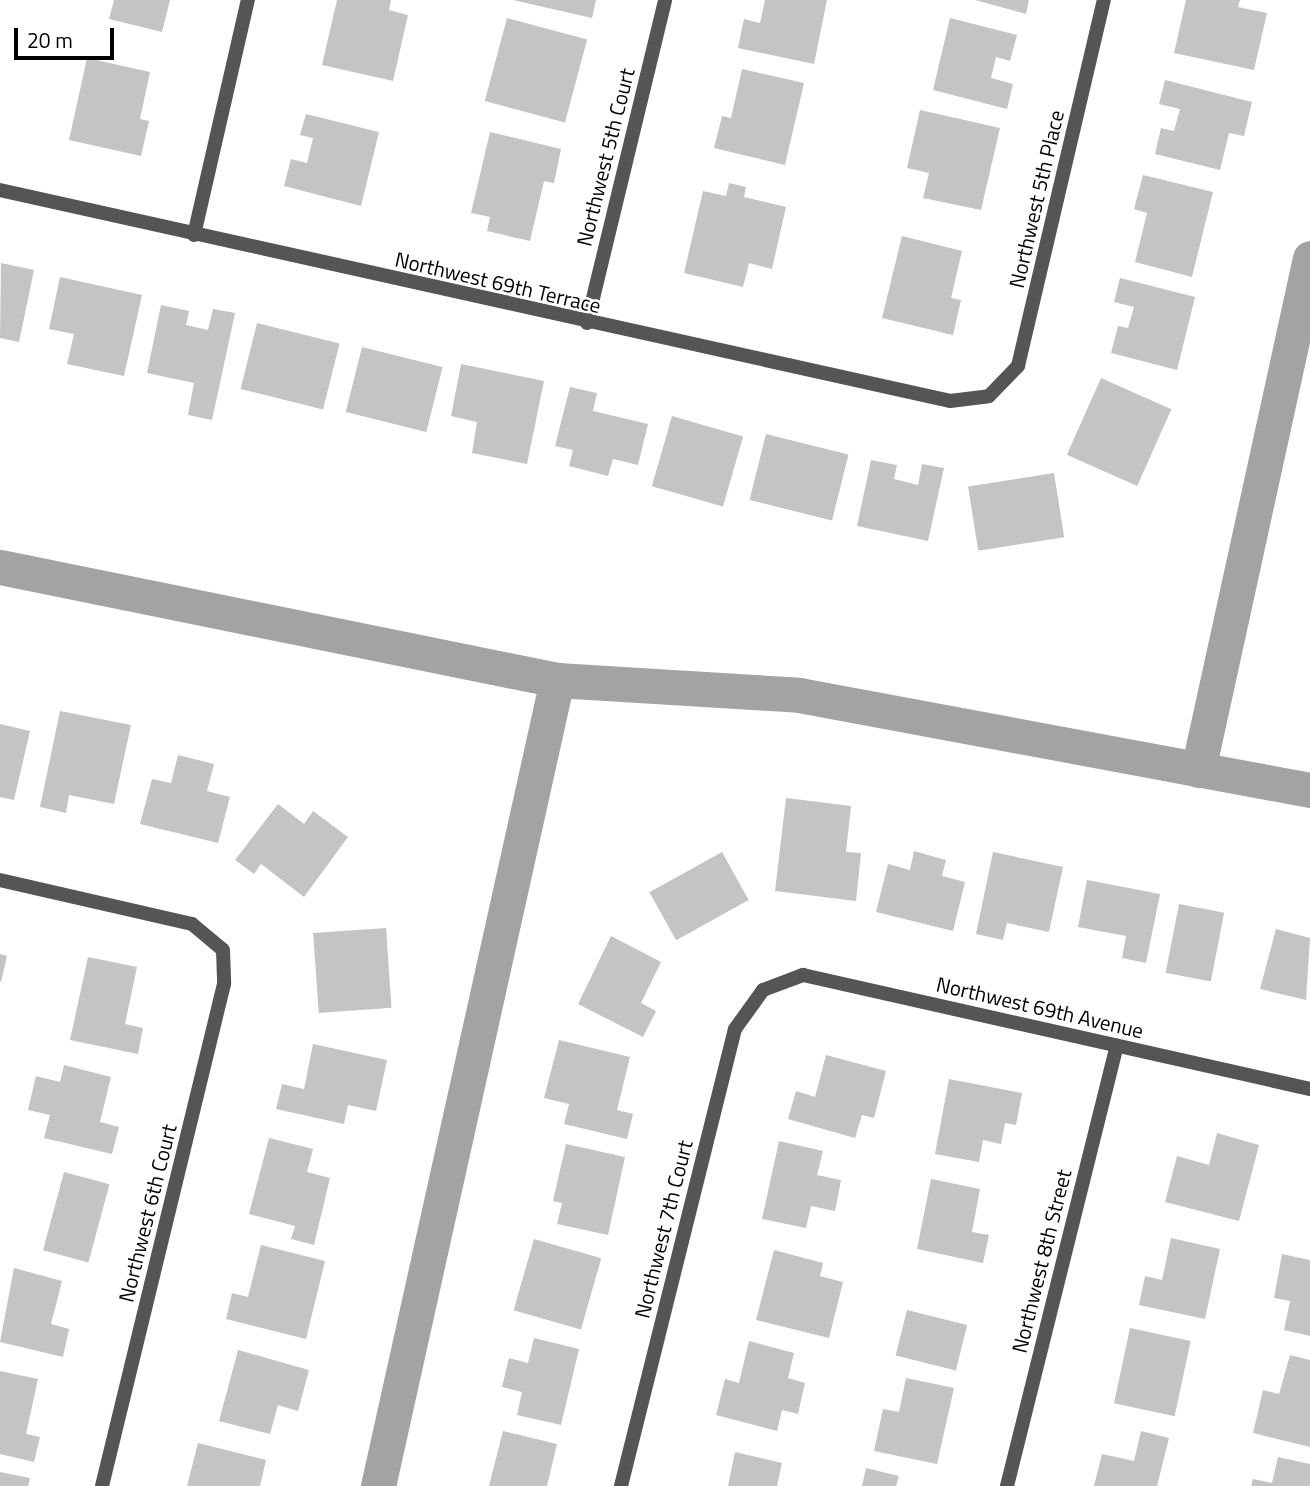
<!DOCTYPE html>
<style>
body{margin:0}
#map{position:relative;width:1310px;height:1486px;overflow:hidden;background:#fff;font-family:"Titillium Web",sans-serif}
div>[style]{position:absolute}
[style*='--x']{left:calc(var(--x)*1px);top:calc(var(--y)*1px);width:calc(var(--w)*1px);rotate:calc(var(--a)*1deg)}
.canal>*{height:35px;margin:-17.5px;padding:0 17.5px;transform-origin:17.5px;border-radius:17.5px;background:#a3a3a3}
.building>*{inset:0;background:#c4c4c4;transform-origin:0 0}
.minor>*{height:14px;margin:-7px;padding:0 7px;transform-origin:7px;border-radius:7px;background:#555}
span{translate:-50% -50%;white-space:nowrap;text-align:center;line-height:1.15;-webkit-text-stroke:5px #fff;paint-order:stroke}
.street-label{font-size:21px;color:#000}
.scale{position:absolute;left:14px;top:28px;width:100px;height:32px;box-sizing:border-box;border:4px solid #000;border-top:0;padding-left:9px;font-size:21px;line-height:24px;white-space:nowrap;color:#000;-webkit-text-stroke:5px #fff;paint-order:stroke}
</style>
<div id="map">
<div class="canal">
<div style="--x:0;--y:567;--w:568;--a:11.47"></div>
<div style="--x:557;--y:680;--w:242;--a:3.5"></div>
<div style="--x:799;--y:695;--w:520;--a:10.53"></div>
<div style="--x:1198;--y:770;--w:524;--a:-77.66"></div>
<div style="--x:378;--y:1486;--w:826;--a:-77.48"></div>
</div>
<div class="building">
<div style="clip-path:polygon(114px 0,170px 0,162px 32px,109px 19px)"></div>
<div style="clip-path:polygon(337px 0,391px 0,389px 10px,408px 15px,393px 81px,322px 65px)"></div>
<div style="clip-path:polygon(513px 0,596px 0,592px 18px)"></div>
<div style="clip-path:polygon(765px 0,827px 0,814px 64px,738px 48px,744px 19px,760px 23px)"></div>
<div style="clip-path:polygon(975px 0,1029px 0,1026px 14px)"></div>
<div style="clip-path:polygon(1186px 0,1240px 0,1238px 7px,1267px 13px,1254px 70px,1174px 53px)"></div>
<div style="left:507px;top:18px;width:83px;height:86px;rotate:15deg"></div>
<div style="clip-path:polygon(950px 18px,1017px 35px,1010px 61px,996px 57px,991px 78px,1013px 84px,1007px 109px,933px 90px)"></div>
<div style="clip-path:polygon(87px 58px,150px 72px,140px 119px,149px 121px,141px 156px,69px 140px)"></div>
<div style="clip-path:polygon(742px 69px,804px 83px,785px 165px,714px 148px,722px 116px,731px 118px)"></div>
<div style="clip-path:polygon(1165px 80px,1252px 102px,1244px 136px,1229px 133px,1220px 170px,1155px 154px,1161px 128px,1174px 131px,1180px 109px,1159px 104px)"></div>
<div style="clip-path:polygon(920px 110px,1000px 128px,981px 210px,923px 198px,929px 173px,907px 168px)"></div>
<div style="clip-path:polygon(306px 114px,379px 132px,361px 206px,284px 186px,291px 159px,307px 163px,313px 138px,300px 135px)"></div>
<div style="clip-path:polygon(490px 132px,561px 149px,554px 183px,544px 181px,530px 241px,487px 231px,490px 217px,471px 213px)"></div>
<div style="clip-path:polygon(1143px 175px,1213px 192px,1192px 277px,1135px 262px,1147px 213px,1134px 209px)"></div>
<div style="clip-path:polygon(729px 183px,746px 187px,744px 197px,786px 207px,772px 269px,749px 263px,743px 287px,684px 273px,703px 191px,726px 196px)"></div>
<div style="clip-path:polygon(902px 236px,962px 251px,951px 298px,961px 300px,953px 335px,882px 318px)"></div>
<div style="clip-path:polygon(1px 263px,34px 270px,19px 342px,0 338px)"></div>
<div style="clip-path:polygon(60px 277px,142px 295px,124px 376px,67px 364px,74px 334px,49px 329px)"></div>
<div style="clip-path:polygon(1120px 278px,1195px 297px,1177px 370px,1111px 353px,1118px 326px,1128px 328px,1134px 307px,1114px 302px)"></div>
<div style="clip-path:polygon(161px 305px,189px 311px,186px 325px,208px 330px,213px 309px,235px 313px,212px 420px,188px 415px,194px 383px,147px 373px)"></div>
<div style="left:257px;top:323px;width:85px;height:68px;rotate:14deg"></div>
<div style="left:362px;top:347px;width:83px;height:67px;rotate:14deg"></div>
<div style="clip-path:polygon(461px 364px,544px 381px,527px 464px,472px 453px,477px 422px,451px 416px)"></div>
<div style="left:1101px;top:378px;width:77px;height:84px;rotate:24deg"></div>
<div style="clip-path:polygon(570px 387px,597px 393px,593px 411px,648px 424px,638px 465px,613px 459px,608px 476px,569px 466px,573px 450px,555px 446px)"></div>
<div style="left:672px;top:416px;width:74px;height:73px;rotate:16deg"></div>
<div style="left:766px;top:434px;width:85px;height:68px;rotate:14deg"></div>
<div style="clip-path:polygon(871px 460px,897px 465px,894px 479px,918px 485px,922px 464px,944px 468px,928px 541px,857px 526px)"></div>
<div style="left:1054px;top:473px;width:65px;height:87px;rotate:81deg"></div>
<div style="clip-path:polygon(60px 711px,131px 725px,114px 804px,69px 795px,66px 813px,40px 807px)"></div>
<div style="clip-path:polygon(0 724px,30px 731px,14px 800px,0 797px)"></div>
<div style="clip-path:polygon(178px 755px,214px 764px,207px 791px,230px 797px,218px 843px,140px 824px,152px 779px,171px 783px)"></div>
<div style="clip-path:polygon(786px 798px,851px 806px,846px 852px,861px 853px,856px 901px,775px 891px)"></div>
<div style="clip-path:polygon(278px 804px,304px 824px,313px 811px,348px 837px,304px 897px,261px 864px,254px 874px,235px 860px)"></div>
<div style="clip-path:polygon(914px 851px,946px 860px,942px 876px,965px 882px,953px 931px,876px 912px,888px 864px,910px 870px)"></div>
<div style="left:722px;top:852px;width:55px;height:83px;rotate:61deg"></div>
<div style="clip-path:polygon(993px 852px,1063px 867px,1049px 932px,1007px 923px,1003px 940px,976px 934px)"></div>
<div style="clip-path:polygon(1087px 880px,1160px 894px,1146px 963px,1122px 958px,1126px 936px,1078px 927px)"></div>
<div style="left:1179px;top:904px;width:46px;height:70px;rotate:11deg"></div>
<div style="left:386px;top:928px;width:80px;height:73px;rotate:86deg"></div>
<div style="clip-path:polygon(1276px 929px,1310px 938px,1306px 1000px,1260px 989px)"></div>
<div style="clip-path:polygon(611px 936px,661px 962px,641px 1003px,656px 1011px,643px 1037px,578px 1004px)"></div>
<div style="clip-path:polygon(0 954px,7px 956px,1px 982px,0 981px)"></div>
<div style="clip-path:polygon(88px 957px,137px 967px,125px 1024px,143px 1028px,138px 1054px,70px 1040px)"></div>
<div style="clip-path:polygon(559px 1040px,630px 1057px,617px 1110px,633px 1114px,627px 1139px,564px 1124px,569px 1104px,544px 1098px)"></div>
<div style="clip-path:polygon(313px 1044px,387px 1060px,376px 1111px,348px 1105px,344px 1124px,276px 1109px,282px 1084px,304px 1089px)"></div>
<div style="clip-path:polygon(826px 1055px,886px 1071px,874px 1118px,862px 1115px,855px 1138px,788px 1119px,796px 1091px,815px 1097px)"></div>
<div style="clip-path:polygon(64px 1065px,111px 1077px,100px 1122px,119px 1127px,112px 1154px,44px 1138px,50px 1115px,28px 1110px,36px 1076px,60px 1082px)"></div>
<div style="clip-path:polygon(949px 1079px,1022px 1093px,1016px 1125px,1005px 1123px,1001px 1144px,983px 1140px,979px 1162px,935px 1154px)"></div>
<div style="clip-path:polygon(1217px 1133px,1259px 1145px,1239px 1221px,1165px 1202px,1177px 1156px,1209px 1165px)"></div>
<div style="clip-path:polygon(269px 1138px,313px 1149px,307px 1172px,330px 1178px,314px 1245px,291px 1239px,295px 1226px,249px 1214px)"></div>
<div style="clip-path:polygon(779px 1141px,823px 1151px,817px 1175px,841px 1180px,835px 1211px,811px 1206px,806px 1228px,762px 1219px)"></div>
<div style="clip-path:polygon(566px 1144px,625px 1157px,608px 1235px,557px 1224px,562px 1203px,553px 1201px)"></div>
<div style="left:64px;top:1172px;width:47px;height:81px;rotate:15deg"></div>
<div style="clip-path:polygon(931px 1179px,980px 1189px,972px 1232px,989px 1235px,983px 1263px,917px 1249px)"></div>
<div style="clip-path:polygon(1171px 1238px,1220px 1249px,1205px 1319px,1139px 1305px,1145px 1276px,1162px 1280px)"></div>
<div style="left:534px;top:1239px;width:70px;height:74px;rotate:16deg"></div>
<div style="clip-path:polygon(261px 1245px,325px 1261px,306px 1339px,226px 1319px,232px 1293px,248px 1297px)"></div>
<div style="clip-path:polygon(774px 1250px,823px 1263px,820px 1276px,843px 1282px,829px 1338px,756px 1320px)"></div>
<div style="clip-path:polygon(1282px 1254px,1310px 1260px,1310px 1336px,1284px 1330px,1290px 1301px,1274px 1298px)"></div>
<div style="clip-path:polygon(14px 1268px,62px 1281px,51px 1324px,69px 1329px,63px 1357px,0 1342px)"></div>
<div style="left:907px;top:1310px;width:62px;height:47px;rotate:14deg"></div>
<div style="left:1130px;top:1328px;width:62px;height:77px;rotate:12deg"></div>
<div style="clip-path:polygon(534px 1338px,579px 1349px,561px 1425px,517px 1415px,522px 1392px,502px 1387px,509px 1358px,528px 1363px)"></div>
<div style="clip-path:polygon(749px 1341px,794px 1353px,788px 1378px,805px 1383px,798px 1414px,782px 1410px,777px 1431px,716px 1415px,725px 1379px,739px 1383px)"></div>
<div style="clip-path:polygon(238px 1350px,309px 1370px,298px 1411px,278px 1405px,270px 1434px,219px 1421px)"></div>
<div style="clip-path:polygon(1290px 1355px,1310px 1360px,1310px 1447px,1253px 1433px,1263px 1390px,1279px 1394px)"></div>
<div style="clip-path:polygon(0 1371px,38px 1379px,26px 1434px,40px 1437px,34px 1462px,0 1454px)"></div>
<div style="clip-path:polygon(906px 1378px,954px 1388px,937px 1464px,874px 1451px,883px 1409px,899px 1412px)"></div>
<div style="clip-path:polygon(503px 1431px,557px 1444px,547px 1486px,489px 1486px)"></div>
<div style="clip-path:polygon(1141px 1431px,1169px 1438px,1157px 1486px,1094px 1486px,1102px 1454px,1134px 1461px)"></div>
<div style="clip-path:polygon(198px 1443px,266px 1460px,260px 1486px,187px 1486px)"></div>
<div style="clip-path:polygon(735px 1452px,782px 1463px,777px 1486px,728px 1486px)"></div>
<div style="clip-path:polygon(1278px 1457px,1310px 1464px,1310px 1486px,1251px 1486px,1253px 1479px,1272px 1483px)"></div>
<div style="clip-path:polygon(866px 1468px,899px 1476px,896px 1486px,862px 1486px)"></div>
<div style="clip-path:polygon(0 1472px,30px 1478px,28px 1486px,0 1486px)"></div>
</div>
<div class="minor">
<div style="--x:0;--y:190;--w:973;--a:12.52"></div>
<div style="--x:950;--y:401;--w:39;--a:-7"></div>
<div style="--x:989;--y:396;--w:42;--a:-46"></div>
<div style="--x:1018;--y:366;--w:376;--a:-76.8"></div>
<div style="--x:194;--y:235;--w:241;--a:-77.1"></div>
<div style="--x:587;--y:323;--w:332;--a:-76.4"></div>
<div style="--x:0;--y:880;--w:197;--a:12.9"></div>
<div style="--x:192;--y:924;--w:40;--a:40"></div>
<div style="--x:223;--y:950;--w:34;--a:88"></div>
<div style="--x:224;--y:984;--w:517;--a:103.66"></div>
<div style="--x:621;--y:1486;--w:471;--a:-76"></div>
<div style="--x:735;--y:1029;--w:48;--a:-54.3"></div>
<div style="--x:763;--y:990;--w:43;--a:-20.6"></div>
<div style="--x:803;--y:975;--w:520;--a:12.67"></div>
<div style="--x:1007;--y:1486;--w:454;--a:-76"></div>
</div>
<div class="street-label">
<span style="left:605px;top:157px;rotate:-76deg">Northwest 5th Court</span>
<span style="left:1036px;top:199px;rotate:-77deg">Northwest 5th Place</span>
<span style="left:498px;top:282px;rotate:13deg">Northwest 69th Terrace</span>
<span style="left:1040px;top:1007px;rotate:13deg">Northwest 69th Avenue</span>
<span style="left:147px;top:1213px;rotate:-76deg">Northwest 6th Court</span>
<span style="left:663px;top:1229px;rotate:-76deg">Northwest 7th Court</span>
<span style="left:1041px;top:1261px;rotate:-76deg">Northwest 8th Street</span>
</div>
<div class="scale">20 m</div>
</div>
